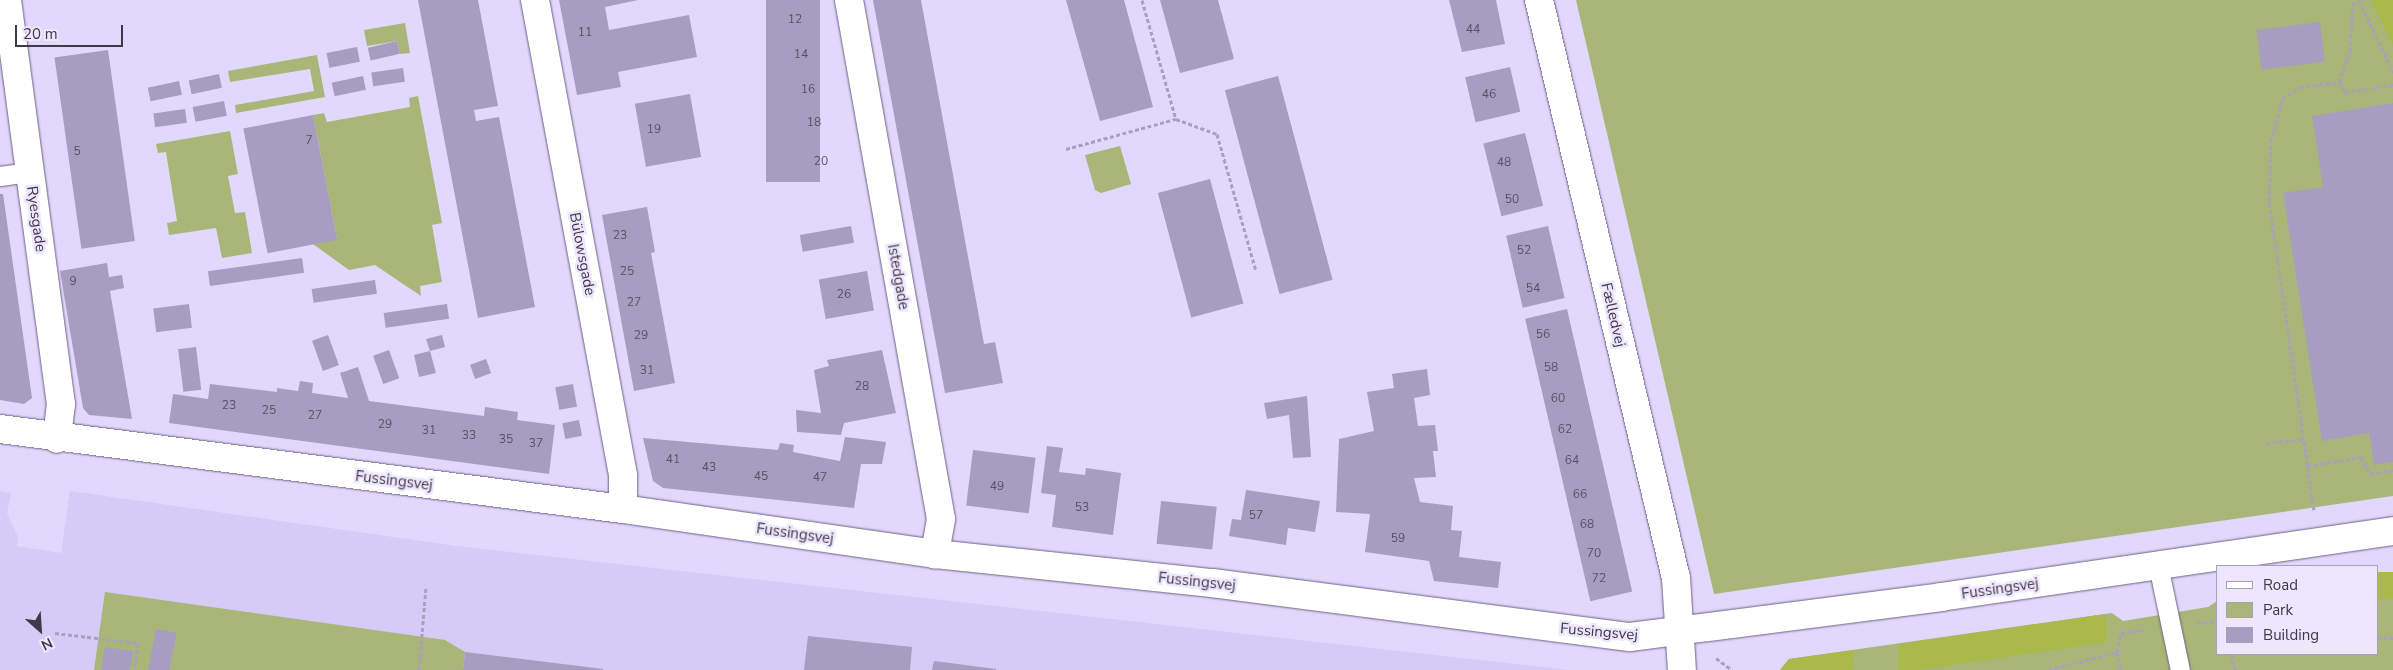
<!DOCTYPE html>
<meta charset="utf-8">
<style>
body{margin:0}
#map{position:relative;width:2393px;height:670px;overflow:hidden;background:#e1d8fd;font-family:"Nunito Sans",sans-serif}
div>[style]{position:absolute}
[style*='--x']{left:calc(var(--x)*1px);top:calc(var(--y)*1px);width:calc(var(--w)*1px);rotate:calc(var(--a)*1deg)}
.built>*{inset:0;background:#d6caf6}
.green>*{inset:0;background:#aab677}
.forest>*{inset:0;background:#a9ba4a;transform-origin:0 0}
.building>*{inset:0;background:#a69dc0;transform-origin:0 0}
.path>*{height:3px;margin-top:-1.5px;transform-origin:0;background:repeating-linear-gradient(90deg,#a8a0be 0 4px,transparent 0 6.5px)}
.roads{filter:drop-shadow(0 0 1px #6c6383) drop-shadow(0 0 1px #6c6383)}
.lane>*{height:19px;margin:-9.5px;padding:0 9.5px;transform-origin:9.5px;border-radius:9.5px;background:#fff}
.street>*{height:28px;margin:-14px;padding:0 14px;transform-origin:14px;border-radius:14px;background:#fff}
span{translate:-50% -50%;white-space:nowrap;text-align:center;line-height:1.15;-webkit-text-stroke:5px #ede7fe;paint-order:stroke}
.number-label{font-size:12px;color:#575266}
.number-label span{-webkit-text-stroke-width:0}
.street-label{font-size:15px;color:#3d3948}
.legend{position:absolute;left:2216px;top:565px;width:162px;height:90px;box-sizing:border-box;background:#ede7fe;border:1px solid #a7a1b5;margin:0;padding:6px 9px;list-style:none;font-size:15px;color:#3d3948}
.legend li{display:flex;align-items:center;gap:10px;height:25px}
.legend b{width:25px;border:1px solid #a7a1b5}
.north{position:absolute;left:15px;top:605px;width:50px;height:50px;-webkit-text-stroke:4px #ede7fe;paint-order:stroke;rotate:154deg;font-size:14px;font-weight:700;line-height:20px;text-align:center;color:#3d3948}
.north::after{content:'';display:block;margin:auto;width:18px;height:22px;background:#3d3948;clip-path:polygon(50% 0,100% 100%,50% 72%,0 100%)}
.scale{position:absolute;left:15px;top:25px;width:108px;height:22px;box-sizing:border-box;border:2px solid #3d3948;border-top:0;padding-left:6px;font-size:15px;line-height:18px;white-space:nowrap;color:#3d3948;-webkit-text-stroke:4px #ede7fe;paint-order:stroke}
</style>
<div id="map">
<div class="built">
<div style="clip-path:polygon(0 491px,11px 493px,7px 513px,18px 537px,17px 546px,61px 553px,70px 491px,457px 546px,1569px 670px,0 670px)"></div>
</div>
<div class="green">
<div style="clip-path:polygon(1576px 0,2393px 0,2393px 496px,1714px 594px)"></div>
<div style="clip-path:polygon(405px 23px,410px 53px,400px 54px,397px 41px,367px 46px,364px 30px)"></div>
<div style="clip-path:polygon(317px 55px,325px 97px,236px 113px,235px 105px,314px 91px,310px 69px,230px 82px,228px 71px)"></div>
<div style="clip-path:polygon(418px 96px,442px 223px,432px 225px,442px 282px,420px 286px,421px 296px,375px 265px,349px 270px,313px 244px,337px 239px,313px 115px,324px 113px,327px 122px,410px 107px,409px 98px)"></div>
<div style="clip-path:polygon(230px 131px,238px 174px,228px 176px,235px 213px,245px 212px,252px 253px,222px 258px,216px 228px,169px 235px,167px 223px,177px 221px,166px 152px,158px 153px,156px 144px)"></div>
<div style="clip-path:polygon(1120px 146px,1131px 184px,1101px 193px,1095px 190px,1085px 155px)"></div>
<div style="clip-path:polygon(2393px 572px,2393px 670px,1780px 670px,1789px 659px,2112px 613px,2123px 621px,2208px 607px,2217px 601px,2217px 654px,2377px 654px,2377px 574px)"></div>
<div style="clip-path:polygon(105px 592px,445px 640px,465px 652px,463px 670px,94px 670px)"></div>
</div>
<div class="forest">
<div style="clip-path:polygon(2371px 0,2393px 0,2393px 45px)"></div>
<div style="left:2393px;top:572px;width:27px;height:16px;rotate:90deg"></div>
<div style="clip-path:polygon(2105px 614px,2107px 642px,1919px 670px,1898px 670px,1899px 644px)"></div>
<div style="clip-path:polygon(1854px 650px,1852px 670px,1780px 670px,1789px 659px)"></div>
</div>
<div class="building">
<div style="clip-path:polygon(418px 0,478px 0,498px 106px,474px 110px,476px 121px,499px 117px,535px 307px,478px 318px)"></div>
<div style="clip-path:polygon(559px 0,638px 0,605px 7px,609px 30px,689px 15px,697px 57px,618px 72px,621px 87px,577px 95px)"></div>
<div style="left:766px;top:0;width:54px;height:182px"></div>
<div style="clip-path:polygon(873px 0,921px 0,984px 344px,995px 342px,1003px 383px,945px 393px)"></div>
<div style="clip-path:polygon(1066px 0,1124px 0,1153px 107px,1100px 121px)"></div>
<div style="clip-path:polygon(1160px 0,1218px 0,1234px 59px,1180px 73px)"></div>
<div style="clip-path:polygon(1449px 0,1496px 0,1505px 44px,1462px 52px)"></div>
<div style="left:2320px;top:22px;width:40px;height:64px;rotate:83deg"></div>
<div style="left:397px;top:41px;width:13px;height:30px;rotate:77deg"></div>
<div style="left:357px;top:47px;width:15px;height:31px;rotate:79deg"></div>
<div style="left:108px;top:50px;width:193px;height:54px;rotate:82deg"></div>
<div style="left:1510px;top:67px;width:46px;height:46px;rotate:77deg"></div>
<div style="left:403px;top:68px;width:14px;height:32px;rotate:82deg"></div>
<div style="left:219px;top:74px;width:14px;height:31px;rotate:78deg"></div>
<div style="left:363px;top:76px;width:14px;height:32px;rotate:78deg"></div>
<div style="left:1278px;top:76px;width:211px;height:55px;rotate:75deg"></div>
<div style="left:179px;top:81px;width:14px;height:32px;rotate:78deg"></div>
<div style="left:690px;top:94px;width:64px;height:56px;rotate:80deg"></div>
<div style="left:224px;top:101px;width:15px;height:32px;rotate:79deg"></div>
<div style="clip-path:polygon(2393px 103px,2393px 462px,2374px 465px,2369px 433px,2322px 441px,2283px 193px,2323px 187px,2312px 116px)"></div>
<div style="left:185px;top:109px;width:14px;height:32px;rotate:82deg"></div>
<div style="left:313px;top:115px;width:127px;height:71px;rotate:79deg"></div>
<div style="left:1525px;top:133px;width:75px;height:43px;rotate:76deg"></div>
<div style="left:1210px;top:179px;width:129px;height:54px;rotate:75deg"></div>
<div style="clip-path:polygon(0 194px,3px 194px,32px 398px,24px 404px,0 400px)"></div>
<div style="clip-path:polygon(647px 207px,655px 252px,651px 253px,675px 383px,634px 391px,602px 215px)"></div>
<div style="left:851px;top:226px;width:17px;height:52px;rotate:80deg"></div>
<div style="left:1548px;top:226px;width:74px;height:43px;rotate:77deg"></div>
<div style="left:302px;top:258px;width:15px;height:95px;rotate:82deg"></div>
<div style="clip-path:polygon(107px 263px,109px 277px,122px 275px,124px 288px,110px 291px,132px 419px,89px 415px,83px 408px,60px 271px)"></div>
<div style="left:867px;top:271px;width:40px;height:49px;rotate:80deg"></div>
<div style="left:375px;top:280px;width:14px;height:64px;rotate:82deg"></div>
<div style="left:189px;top:304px;width:24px;height:36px;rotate:83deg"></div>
<div style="left:447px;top:304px;width:15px;height:64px;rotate:82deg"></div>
<div style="left:1567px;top:309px;width:290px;height:43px;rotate:77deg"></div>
<div style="left:328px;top:335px;width:32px;height:17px;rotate:70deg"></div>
<div style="clip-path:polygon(442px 335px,445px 347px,430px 351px,436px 373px,419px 377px,414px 355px,430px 351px,426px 339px)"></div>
<div style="left:196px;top:347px;width:43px;height:18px;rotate:83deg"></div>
<div style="left:389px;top:350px;width:30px;height:17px;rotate:70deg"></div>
<div style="clip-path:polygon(882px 350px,896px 413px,844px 423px,841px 435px,797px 432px,796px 410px,821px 413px,814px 370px,829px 366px,827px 360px)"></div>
<div style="left:486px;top:359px;width:15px;height:17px;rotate:70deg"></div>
<div style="clip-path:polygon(358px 367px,369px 401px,484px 416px,485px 407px,518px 412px,517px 420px,555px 425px,549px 474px,169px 423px,173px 394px,208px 399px,210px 384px,277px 392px,277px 388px,298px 391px,300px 381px,313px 383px,312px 393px,348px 398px,340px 373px)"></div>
<div style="clip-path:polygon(1427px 369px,1430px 395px,1414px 398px,1418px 426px,1435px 425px,1438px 451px,1433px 451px,1436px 477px,1414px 478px,1420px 502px,1453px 506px,1451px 530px,1462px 531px,1459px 557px,1501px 562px,1498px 588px,1434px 581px,1429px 561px,1365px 552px,1370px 514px,1336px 512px,1339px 439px,1374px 431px,1367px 392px,1394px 388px,1392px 374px)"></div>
<div style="left:573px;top:384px;width:23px;height:18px;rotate:80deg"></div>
<div style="clip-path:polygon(1307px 396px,1311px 457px,1293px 458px,1289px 415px,1267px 419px,1264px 403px)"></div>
<div style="left:579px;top:420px;width:16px;height:17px;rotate:79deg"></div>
<div style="clip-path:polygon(845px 437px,886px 442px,882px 464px,861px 464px,854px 508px,663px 488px,653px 481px,643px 438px,778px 450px,780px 443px,794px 445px,793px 452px,840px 461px)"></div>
<div style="clip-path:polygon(1047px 446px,1063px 448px,1059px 472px,1085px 475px,1086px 468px,1121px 473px,1113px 535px,1052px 527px,1056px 495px,1041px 493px)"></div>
<div style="left:973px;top:450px;width:63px;height:56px;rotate:7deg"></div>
<div style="clip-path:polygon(1246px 490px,1320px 501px,1315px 532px,1288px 528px,1286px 545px,1229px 536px,1232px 519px,1241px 520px)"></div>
<div style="left:1161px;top:501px;width:56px;height:43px;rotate:6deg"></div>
<div style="left:156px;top:629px;width:21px;height:42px;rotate:11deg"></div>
<div style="clip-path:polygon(808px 636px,912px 647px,910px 670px,804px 670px)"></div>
<div style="clip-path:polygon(105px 647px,133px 651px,130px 670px,101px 670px)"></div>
<div style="clip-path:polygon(465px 652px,603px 669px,603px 670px,463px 670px)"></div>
<div style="clip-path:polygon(934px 661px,996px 669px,996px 670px,932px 670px)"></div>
</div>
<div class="path">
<div style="--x:1142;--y:0;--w:124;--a:74.1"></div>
<div style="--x:1176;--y:119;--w:44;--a:20.1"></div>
<div style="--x:1217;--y:134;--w:142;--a:74.1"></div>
<div style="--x:2359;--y:0;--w:80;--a:64.7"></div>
<div style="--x:2339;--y:82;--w:12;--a:59"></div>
<div style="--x:2345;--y:92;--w:49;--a:-8.3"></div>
<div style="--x:1066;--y:149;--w:114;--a:-15.3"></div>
<div style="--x:2266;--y:443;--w:37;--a:-6"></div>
<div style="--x:2307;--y:466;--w:55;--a:-9.5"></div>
<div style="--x:2361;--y:457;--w:19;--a:62"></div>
<div style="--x:2370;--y:474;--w:23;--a:-10"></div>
<div style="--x:2314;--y:510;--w:312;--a:-98.3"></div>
<div style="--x:2269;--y:201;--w:59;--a:-88.1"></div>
<div style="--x:2271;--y:142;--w:44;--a:-75.7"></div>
<div style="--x:2282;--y:99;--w:22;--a:-34"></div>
<div style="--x:2300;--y:87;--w:39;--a:-7"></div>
<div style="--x:2339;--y:82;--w:33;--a:-70"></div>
<div style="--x:2350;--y:51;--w:51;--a:-86.6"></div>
<div style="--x:2197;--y:623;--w:20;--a:-3"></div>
<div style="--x:55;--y:633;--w:84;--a:6.9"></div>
<div style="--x:138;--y:643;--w:27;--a:98"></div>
<div style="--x:2377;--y:637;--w:16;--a:4"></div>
<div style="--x:2117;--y:652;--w:18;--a:77"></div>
<div style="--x:2231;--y:654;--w:16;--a:76"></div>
<div style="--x:1716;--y:658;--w:20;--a:37"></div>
<div style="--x:419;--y:670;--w:83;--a:-85.2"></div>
<div style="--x:2048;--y:670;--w:71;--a:-14.6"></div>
<div style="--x:2117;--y:652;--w:19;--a:-78"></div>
<div style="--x:2121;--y:633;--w:23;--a:-7"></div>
</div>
<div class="roads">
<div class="lane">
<div style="--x:0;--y:176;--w:30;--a:-8"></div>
<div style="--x:2158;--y:565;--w:107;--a:78.2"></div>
</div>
<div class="street">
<div style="--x:7;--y:0;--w:408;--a:82.4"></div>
<div style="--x:61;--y:404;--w:35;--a:97"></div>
<div style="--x:535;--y:0;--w:484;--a:79.5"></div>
<div style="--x:623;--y:476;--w:33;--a:90"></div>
<div style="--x:849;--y:0;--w:527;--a:79.95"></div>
<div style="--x:941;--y:519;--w:36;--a:100"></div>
<div style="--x:1539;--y:0;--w:594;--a:76.67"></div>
<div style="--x:1676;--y:578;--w:92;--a:86.3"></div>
<div style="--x:0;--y:429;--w:628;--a:7.32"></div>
<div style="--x:623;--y:509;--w:315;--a:8.2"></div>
<div style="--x:935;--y:554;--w:279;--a:6"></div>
<div style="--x:1212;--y:583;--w:421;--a:7.4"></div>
<div style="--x:1630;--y:637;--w:314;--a:-7.3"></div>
<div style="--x:1941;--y:597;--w:457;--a:-8.3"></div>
</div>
</div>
<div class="number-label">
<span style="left:795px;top:20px">12</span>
<span style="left:1473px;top:30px">44</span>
<span style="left:585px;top:33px">11</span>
<span style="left:801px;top:55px">14</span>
<span style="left:808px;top:90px">16</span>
<span style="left:1489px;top:95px">46</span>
<span style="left:814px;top:123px">18</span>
<span style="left:654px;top:130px">19</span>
<span style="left:309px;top:141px">7</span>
<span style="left:77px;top:152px">5</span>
<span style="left:821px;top:162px">20</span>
<span style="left:1504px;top:163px">48</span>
<span style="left:1512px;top:200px">50</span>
<span style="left:620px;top:236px">23</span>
<span style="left:1524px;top:251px">52</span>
<span style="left:627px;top:272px">25</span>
<span style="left:73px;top:282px">9</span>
<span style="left:1533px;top:289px">54</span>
<span style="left:844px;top:295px">26</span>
<span style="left:634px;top:303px">27</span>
<span style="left:1543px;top:335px">56</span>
<span style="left:641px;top:336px">29</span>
<span style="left:1551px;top:368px">58</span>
<span style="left:647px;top:371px">31</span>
<span style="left:862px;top:387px">28</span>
<span style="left:1558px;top:399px">60</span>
<span style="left:229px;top:406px">23</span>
<span style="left:269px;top:411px">25</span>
<span style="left:315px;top:416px">27</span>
<span style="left:385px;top:425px">29</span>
<span style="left:1565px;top:430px">62</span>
<span style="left:429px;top:431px">31</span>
<span style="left:469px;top:436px">33</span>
<span style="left:506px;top:440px">35</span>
<span style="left:536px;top:444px">37</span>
<span style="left:673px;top:460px">41</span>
<span style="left:1572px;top:461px">64</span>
<span style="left:709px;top:468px">43</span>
<span style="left:761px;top:477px">45</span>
<span style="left:820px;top:478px">47</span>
<span style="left:997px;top:487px">49</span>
<span style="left:1580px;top:495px">66</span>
<span style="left:1082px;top:508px">53</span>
<span style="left:1256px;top:516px">57</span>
<span style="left:1587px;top:525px">68</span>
<span style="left:1398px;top:539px">59</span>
<span style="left:1594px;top:554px">70</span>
<span style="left:1599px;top:579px">72</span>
</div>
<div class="street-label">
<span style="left:36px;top:219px;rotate:82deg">Ryesgade</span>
<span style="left:582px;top:254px;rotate:79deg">Bülowsgade</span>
<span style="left:898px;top:277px;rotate:80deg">Istedgade</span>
<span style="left:1613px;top:315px;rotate:77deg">Fælledvej</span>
<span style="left:394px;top:481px;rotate:7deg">Fussingsvej</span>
<span style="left:795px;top:534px;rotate:8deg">Fussingsvej</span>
<span style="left:1197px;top:582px;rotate:6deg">Fussingsvej</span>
<span style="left:2000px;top:589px;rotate:-8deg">Fussingsvej</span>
<span style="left:1599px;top:632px;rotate:5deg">Fussingsvej</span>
</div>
<ul class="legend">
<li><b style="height:6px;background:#fff"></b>Road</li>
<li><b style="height:14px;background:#aab677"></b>Park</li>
<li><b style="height:14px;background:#a69dc0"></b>Building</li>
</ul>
<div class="north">N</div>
<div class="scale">20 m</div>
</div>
